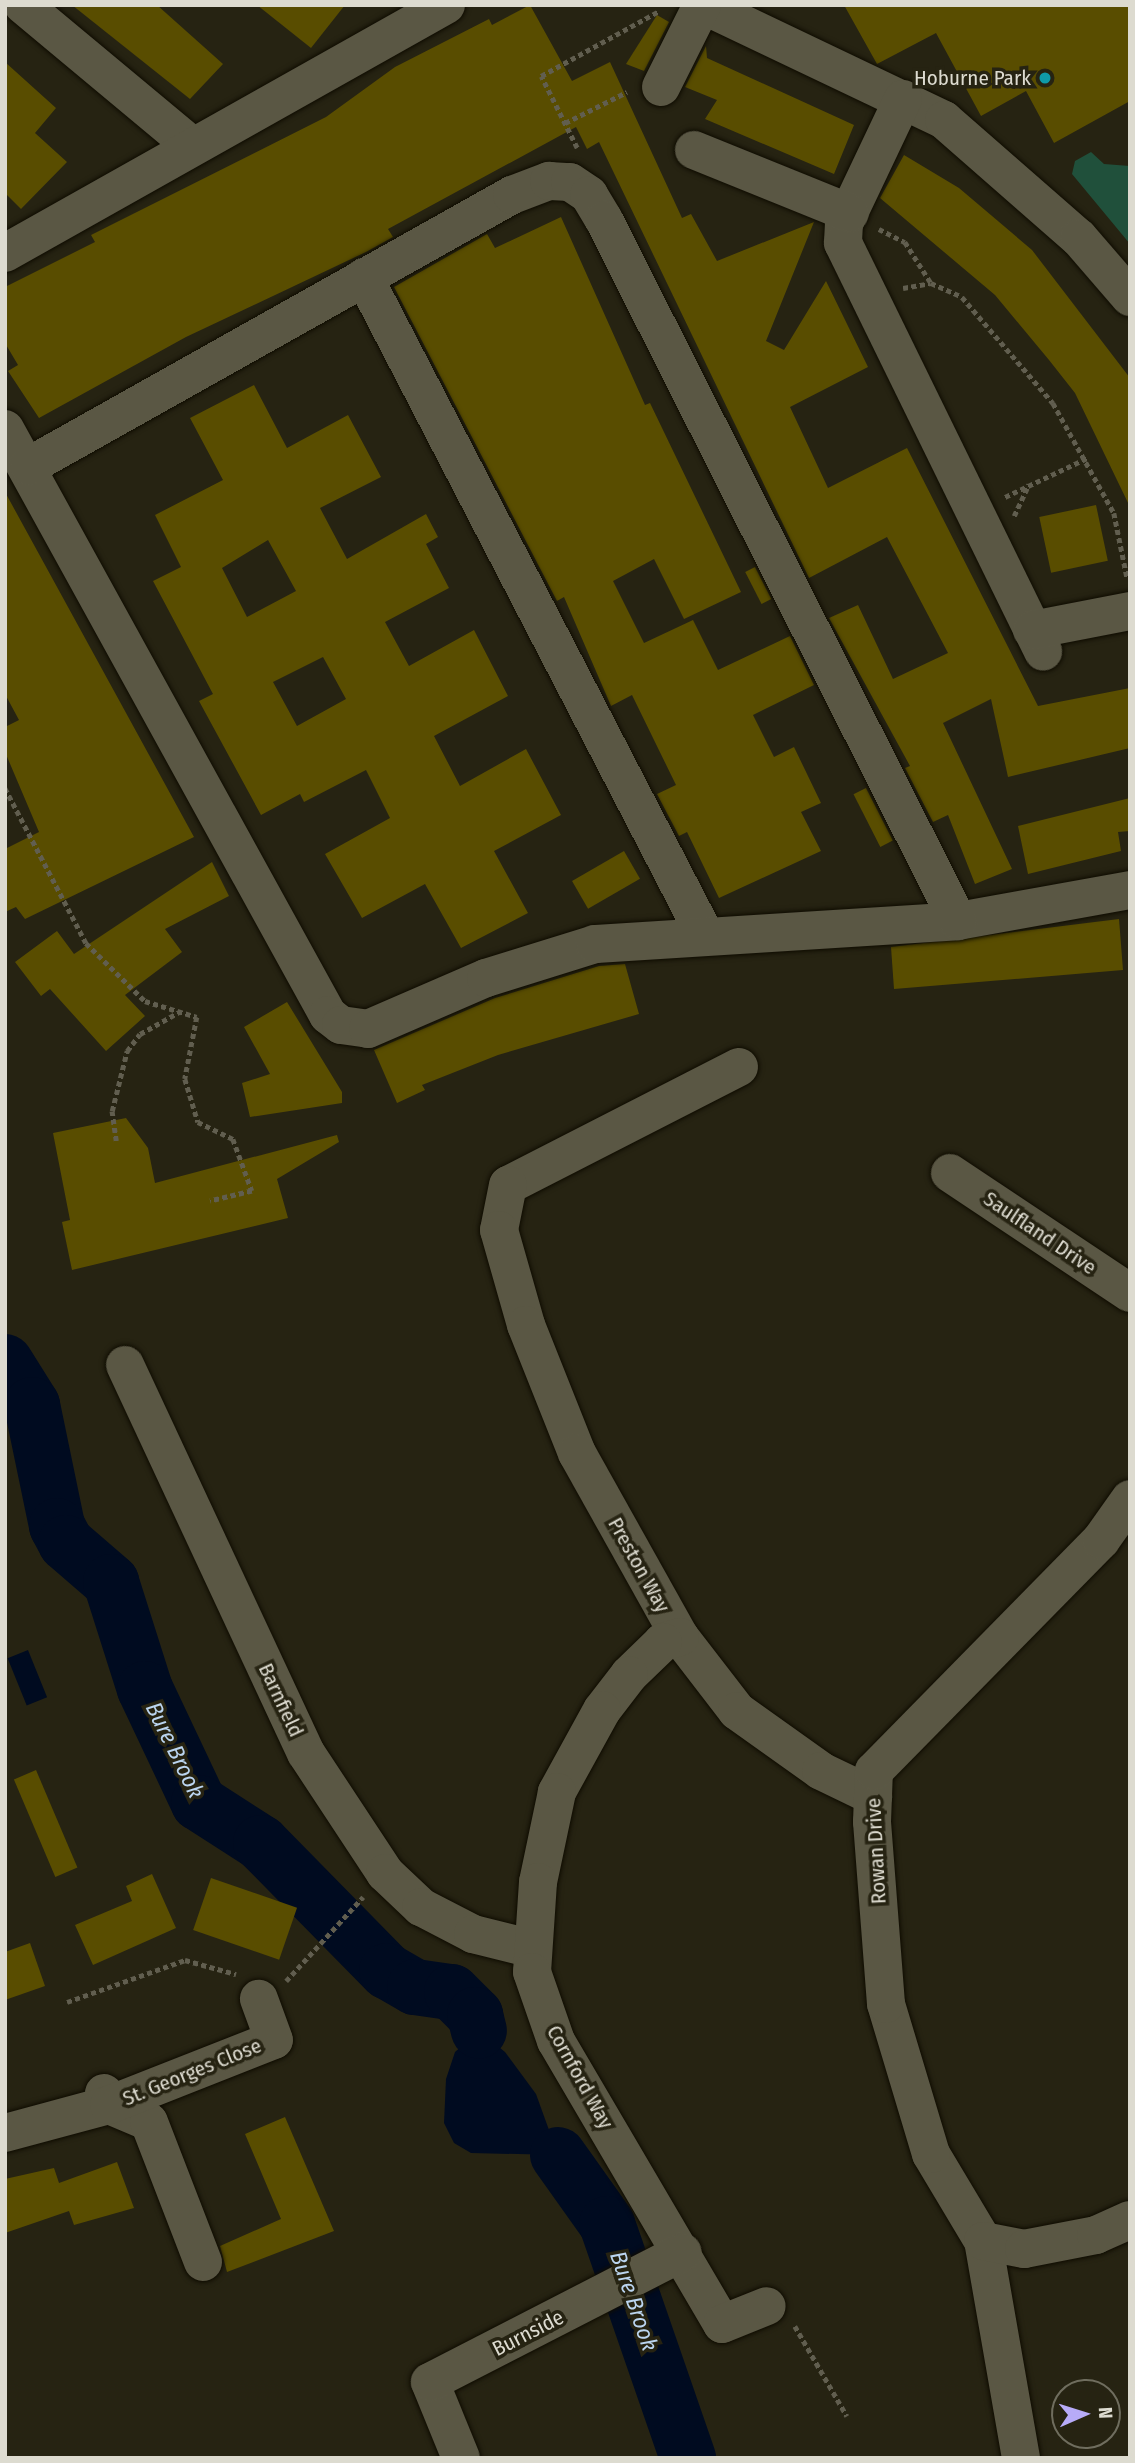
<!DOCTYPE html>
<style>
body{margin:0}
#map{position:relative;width:1135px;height:2463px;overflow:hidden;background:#262312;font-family:"Fira Sans Condensed",sans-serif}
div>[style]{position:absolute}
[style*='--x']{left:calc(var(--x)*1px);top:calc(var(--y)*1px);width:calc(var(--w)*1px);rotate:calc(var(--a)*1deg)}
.green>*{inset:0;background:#20503b}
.water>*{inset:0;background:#000b20;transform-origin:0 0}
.river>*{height:56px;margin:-28px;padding:0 28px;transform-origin:28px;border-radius:28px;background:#000b20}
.building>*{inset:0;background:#594d00;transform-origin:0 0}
.path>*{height:4.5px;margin-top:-2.25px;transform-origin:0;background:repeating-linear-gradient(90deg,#615e4f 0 5px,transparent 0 8.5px)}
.roads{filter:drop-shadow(0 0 2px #0f0c01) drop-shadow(0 0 2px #0f0c01)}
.minor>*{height:38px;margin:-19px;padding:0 19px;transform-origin:19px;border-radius:19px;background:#5a5744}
.dots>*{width:19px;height:19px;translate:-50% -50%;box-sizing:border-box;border:4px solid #262312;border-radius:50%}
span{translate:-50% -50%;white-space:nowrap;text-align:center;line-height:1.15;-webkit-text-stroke:7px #262312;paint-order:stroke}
.poi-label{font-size:21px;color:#dddbd0}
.right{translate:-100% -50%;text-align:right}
.street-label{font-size:21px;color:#dddbd0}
.water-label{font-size:23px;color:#bbd5f0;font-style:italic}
.frame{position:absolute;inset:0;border:7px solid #dddbd0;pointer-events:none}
.north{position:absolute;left:1051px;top:2379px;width:70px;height:70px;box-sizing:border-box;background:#262312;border:2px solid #6f6d5e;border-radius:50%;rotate:87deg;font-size:19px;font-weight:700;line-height:28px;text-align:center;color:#dddbd0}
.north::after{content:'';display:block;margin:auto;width:24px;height:32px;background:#b7abf8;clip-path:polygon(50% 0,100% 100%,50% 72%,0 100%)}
</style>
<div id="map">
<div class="green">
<div style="clip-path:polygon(1091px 152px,1104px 164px,1130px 166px,1130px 244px,1072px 174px,1075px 161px)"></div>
</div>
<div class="water">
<div style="left:28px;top:1650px;width:51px;height:22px;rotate:68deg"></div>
<div style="clip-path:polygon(479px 2031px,505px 2052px,536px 2094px,558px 2155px,471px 2153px,454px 2143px,444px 2123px,446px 2079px,455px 2052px)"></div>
</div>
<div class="river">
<div style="--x:5;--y:1362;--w:51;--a:57.9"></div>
<div style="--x:32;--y:1405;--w:124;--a:78.3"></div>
<div style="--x:57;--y:1526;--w:19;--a:62"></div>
<div style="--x:66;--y:1543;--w:60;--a:40.9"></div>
<div style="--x:111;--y:1582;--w:112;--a:72.4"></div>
<div style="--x:145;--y:1689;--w:126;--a:64.7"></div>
<div style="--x:199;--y:1803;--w:74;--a:32.8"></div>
<div style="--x:261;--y:1843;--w:180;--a:45.5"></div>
<div style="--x:387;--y:1971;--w:32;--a:30"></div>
<div style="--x:415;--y:1987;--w:37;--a:8"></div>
<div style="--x:452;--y:1992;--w:33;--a:45"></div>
<div style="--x:475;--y:2015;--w:16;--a:76"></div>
<div style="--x:558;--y:2155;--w:85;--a:54.6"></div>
<div style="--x:607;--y:2224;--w:248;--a:70.9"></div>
</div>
<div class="building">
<div style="clip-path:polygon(72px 5px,157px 5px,223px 64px,190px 99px)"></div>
<div style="clip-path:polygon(257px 5px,345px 5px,311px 48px)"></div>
<div style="clip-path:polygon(530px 5px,572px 81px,610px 62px,682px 218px,691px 214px,717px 261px,814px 222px,766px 341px,784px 350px,826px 281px,868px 367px,790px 407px,828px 488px,907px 448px,1038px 706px,1130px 688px,1130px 748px,1008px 777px,991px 699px,943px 723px,1012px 869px,975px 884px,948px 815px,933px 822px,905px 768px,910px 766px,829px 618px,858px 605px,893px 679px,948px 653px,887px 537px,809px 578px,599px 142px,587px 149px,576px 127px,388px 229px,393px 237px,366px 252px,186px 337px,39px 418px,8px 371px,18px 365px,5px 343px,5px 287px,95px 242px,91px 235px,326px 117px,395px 67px,489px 19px,492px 25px)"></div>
<div style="clip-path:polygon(844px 5px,1130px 5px,1130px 101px,1054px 143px,1026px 91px,981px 116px,936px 33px,877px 64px)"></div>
<div style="clip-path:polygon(657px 15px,669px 22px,644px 71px,626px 64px)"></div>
<div style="clip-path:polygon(706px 46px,707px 58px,854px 125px,834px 174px,705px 119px,717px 100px,685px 87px)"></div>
<div style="clip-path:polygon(5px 62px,56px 108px,35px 133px,67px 162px,21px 209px,5px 193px)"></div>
<div style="clip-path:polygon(904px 155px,959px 188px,1032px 250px,1130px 378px,1130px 507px,1075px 393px,1049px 360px,995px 295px,880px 198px)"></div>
<div style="clip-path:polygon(561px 217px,645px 405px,650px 403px,741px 592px,684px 619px,654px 559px,613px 581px,644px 643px,693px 620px,718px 670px,790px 636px,814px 685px,753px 715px,774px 757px,794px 747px,821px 803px,801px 812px,821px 851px,719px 898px,687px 832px,679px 836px,657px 794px,676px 785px,632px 695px,611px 706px,564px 597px,557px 601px,394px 287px,487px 234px,495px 248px)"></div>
<div style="clip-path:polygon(evenodd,254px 385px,287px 448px,348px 415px,381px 477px,320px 508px,347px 559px,426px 514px,438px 537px,426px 544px,449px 588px,385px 622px,409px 666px,474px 630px,508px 696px,434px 736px,460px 786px,526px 749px,561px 815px,494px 851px,528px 913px,461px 948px,425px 884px,362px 918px,325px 854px,390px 818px,366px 770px,304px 802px,300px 794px,261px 815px,199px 701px,213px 694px,153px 581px,181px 567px,155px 515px,223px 480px,190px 418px,254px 385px,268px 540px,296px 591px,247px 617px,222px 568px,268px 540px,254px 385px,323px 657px,346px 699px,297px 726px,273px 682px,323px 657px)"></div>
<div style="clip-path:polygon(5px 492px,194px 837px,25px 919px,16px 907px,5px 912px,5px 849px,39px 832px,5px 752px,5px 727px,19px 720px,5px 694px)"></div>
<div style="left:1096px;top:505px;width:57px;height:58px;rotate:78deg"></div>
<div style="left:755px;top:567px;width:36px;height:11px;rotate:63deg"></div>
<div style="left:866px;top:788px;width:59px;height:14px;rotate:63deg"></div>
<div style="clip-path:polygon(1130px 798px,1130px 831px,1118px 832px,1121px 851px,1028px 874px,1018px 826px)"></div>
<div style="left:624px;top:851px;width:32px;height:60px;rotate:60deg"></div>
<div style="clip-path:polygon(212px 862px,229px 896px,165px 929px,182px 952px,125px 995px,145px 1016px,106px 1051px,50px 989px,41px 996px,15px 962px,57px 931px,74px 954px)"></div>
<div style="clip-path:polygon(1119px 919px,1123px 970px,894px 989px,891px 947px)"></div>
<div style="clip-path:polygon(625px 964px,639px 1014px,498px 1055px,422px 1085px,425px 1090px,397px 1103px,374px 1050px,495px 998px,599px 966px)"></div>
<div style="clip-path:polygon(287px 1002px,342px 1092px,342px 1103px,250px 1117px,242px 1083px,270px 1074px,244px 1027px)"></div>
<div style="clip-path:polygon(126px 1118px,148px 1148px,155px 1183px,337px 1135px,339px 1142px,277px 1179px,288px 1218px,72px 1270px,62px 1222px,70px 1220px,53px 1133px)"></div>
<div style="left:36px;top:1770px;width:106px;height:24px;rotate:67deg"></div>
<div style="clip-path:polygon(152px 1874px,176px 1928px,93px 1965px,75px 1925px,132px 1901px,126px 1886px)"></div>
<div style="left:211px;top:1878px;width:91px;height:55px;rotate:19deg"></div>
<div style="clip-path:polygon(30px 1943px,45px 1986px,5px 2000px,5px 1952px)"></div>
<div style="clip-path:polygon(285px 2117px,334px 2231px,227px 2272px,220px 2246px,281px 2219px,245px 2134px)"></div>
<div style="clip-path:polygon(117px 2162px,134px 2208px,74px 2225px,69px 2211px,5px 2233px,5px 2179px,54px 2168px,59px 2183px)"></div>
</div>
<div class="path">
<div style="--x:565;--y:123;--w:69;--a:-26.6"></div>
<div style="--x:577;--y:148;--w:80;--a:-116.6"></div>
<div style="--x:541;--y:76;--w:135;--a:-28.8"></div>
<div style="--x:879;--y:229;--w:29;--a:27"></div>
<div style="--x:905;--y:242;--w:49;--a:57.6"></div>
<div style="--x:903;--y:288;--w:28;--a:-10"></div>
<div style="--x:931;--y:283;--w:34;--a:24"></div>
<div style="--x:962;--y:297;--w:140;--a:49.4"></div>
<div style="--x:1053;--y:403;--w:126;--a:61"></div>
<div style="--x:1114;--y:513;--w:65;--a:78.5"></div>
<div style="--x:1005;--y:497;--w:91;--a:-25.4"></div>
<div style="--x:1014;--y:516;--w:35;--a:-65"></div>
<div style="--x:5;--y:788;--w:175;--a:62.4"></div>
<div style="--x:86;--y:943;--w:83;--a:44.5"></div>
<div style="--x:145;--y:1001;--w:54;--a:17.1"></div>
<div style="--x:197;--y:1017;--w:63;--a:101"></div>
<div style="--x:185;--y:1079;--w:45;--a:73.2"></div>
<div style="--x:198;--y:1122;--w:39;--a:26"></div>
<div style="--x:233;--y:1139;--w:55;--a:69.9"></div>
<div style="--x:252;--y:1191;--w:43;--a:166.6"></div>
<div style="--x:116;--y:1141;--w:30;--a:-98"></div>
<div style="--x:112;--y:1111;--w:62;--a:-76"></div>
<div style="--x:127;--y:1051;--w:21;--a:-53"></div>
<div style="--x:140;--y:1034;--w:45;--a:-29.4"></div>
<div style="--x:286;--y:1981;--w:114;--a:-47.5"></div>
<div style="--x:67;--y:2002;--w:125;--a:-19.6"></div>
<div style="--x:185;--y:1960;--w:53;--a:15.4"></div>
<div style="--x:795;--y:2326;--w:104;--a:60"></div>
</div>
<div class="roads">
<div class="minor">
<div style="--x:23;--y:5;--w:220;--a:39.8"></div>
<div style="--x:703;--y:5;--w:267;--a:25.5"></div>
<div style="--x:944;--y:120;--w:179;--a:41.2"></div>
<div style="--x:1079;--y:238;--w:78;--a:49.2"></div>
<div style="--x:661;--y:87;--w:92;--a:-63.4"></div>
<div style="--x:903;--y:99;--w:137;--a:115.4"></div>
<div style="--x:844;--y:223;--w:20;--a:93"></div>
<div style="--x:843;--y:243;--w:455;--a:63.9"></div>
<div style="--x:694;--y:150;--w:168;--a:22"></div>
<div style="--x:5;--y:253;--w:506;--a:-29.35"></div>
<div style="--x:364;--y:277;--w:741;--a:62.61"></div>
<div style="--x:5;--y:429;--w:669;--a:61.14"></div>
<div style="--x:328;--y:1015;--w:16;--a:38"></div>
<div style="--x:341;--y:1025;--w:27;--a:8"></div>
<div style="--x:368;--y:1029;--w:129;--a:-23.4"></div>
<div style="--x:486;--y:978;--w:114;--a:-17.3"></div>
<div style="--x:595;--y:944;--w:364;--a:-3.6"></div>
<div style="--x:958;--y:921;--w:175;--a:-10.2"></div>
<div style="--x:29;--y:466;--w:554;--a:-29.3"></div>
<div style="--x:512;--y:195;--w:40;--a:-21"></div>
<div style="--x:549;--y:181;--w:21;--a:3"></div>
<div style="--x:570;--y:182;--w:23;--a:34"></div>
<div style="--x:589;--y:195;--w:29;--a:59"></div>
<div style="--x:604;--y:220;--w:785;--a:63.21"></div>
<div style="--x:1032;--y:630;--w:100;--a:-11"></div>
<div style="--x:739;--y:1067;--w:259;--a:152.9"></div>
<div style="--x:508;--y:1185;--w:46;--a:101.3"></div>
<div style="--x:499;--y:1230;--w:99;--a:74.1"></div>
<div style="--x:526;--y:1325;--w:138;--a:68.3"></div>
<div style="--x:577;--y:1453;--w:211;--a:60.8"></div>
<div style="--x:680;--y:1637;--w:93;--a:52.4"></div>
<div style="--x:737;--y:1711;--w:103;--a:35.5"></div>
<div style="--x:821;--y:1771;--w:58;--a:25.7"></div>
<div style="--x:950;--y:1173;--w:216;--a:33.7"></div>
<div style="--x:125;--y:1365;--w:428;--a:65"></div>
<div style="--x:306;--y:1753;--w:144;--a:56.6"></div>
<div style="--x:385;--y:1873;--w:50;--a:43.4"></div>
<div style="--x:421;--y:1907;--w:59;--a:27.4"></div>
<div style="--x:473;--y:1934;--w:58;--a:14"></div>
<div style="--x:680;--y:1637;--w:18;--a:164"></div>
<div style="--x:663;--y:1642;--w:47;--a:135.9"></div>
<div style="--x:629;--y:1675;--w:44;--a:127.6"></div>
<div style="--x:602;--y:1710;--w:94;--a:118.8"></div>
<div style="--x:557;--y:1792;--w:92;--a:101.9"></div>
<div style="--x:538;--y:1882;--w:90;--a:93.8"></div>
<div style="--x:532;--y:1972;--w:73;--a:70.8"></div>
<div style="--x:556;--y:2041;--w:328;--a:59.6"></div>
<div style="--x:722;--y:2324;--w:48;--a:-21.8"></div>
<div style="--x:104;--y:2093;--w:13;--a:67"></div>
<div style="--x:109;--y:2105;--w:43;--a:23"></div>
<div style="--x:149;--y:2122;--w:150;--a:68.9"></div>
<div style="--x:5;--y:2133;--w:108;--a:-15.1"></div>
<div style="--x:109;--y:2105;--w:177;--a:-21.5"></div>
<div style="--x:274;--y:2040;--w:44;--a:-110.1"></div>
<div style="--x:983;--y:2241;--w:101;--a:-120.9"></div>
<div style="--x:931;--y:2154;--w:157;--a:-106.7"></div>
<div style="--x:886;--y:2004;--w:183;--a:-94.4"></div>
<div style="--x:872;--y:1822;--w:51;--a:-87.8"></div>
<div style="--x:874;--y:1771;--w:324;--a:-45.5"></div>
<div style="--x:1101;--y:1540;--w:50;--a:-54.7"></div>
<div style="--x:461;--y:2458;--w:82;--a:-112.2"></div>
<div style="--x:430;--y:2382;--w:284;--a:-27.2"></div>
<div style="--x:1021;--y:2458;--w:220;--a:-99.9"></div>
<div style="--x:983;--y:2241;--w:42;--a:11"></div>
<div style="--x:1024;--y:2249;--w:73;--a:-11"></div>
<div style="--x:1096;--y:2235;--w:37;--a:-24"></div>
</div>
</div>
<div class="dots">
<div style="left:1045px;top:78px;background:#0f9aa8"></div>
</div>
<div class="poi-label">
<span class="right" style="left:1031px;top:78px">Hoburne Park</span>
</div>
<div class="street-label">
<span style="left:1040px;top:1233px;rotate:34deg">Saulfland Drive</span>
<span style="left:639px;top:1565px;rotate:61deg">Preston Way</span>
<span style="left:281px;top:1700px;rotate:65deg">Barnfield</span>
<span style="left:876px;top:1851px;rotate:-93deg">Rowan Drive</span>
<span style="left:192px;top:2072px;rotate:-22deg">St. Georges Close</span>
<span style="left:580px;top:2077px;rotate:61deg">Cornford Way</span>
<span style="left:528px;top:2333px;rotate:-27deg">Burnside</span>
</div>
<div class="water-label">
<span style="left:175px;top:1750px;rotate:64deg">Bure Brook</span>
<span style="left:634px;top:2301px;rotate:71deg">Bure Brook</span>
</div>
<div class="frame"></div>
<div class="north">N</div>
</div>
